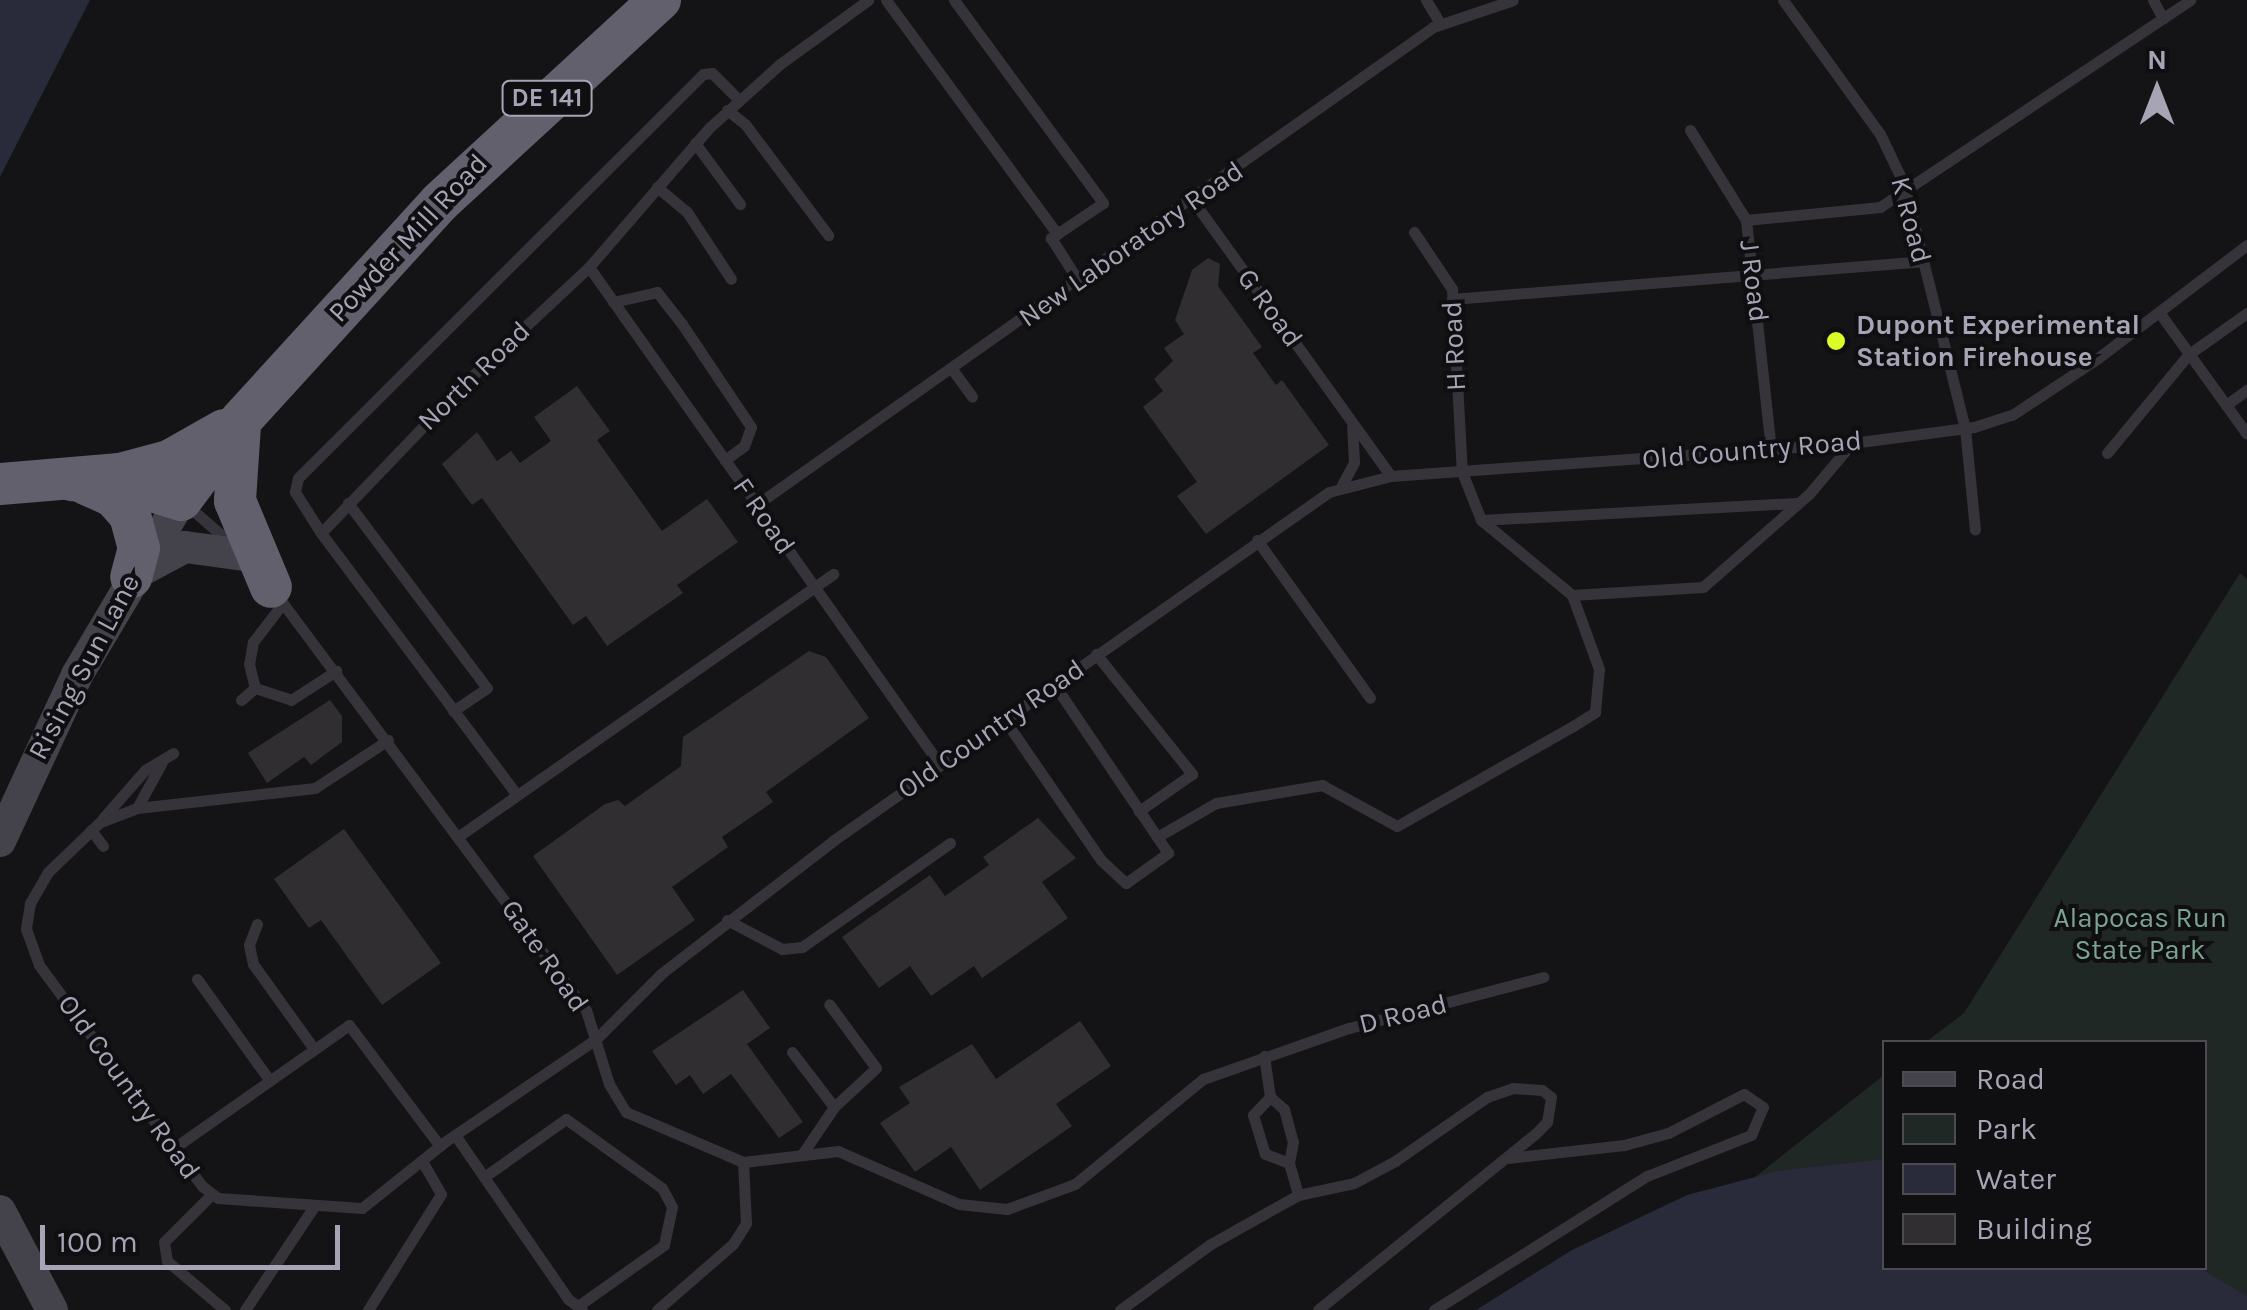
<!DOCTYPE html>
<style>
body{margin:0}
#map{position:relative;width:2247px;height:1310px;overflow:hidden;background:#141315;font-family:Karla,sans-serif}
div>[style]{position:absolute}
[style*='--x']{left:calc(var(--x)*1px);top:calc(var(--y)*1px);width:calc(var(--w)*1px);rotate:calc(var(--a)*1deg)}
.green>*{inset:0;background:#1f2825}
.water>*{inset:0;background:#292a3a}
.building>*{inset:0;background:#302e31}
.lane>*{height:11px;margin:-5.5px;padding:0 5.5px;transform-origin:5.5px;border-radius:5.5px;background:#36343a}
.secondary>*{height:32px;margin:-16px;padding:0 16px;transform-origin:16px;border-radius:16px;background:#44424b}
.highway>*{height:42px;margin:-21px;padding:0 21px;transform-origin:21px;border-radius:21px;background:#62606c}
.dots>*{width:28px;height:28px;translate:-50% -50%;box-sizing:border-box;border:5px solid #0f0e10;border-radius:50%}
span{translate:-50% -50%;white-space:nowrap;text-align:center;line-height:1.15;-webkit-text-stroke:8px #0f0e10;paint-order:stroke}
.shield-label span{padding:2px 8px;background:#0f0e10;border:2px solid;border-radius:8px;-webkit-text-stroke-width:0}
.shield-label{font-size:25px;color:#a7a4b6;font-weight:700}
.street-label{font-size:28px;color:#a7a4b6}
.poi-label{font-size:28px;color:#a7a4b6;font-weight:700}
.left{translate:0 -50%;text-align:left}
.park-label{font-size:28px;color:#7aa390}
.legend{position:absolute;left:1882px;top:1040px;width:325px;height:230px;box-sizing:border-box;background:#0f0e10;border:2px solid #4c4a52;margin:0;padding:12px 18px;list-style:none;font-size:30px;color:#a7a4b6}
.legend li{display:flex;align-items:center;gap:20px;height:50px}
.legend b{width:50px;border:2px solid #4c4a52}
.north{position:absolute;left:2107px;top:40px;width:100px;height:100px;-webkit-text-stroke:8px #0f0e10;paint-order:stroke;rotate:0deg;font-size:28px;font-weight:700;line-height:40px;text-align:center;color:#a7a4b6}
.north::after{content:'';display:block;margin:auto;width:35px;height:45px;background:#a7a4b6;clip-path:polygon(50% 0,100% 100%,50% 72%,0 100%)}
.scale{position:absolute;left:40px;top:1225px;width:300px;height:45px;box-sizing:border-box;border:5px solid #a7a4b6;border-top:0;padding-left:12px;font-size:30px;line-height:35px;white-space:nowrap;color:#a7a4b6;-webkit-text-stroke:8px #0f0e10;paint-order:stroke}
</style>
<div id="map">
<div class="green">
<div style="clip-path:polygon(2240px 573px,2247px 579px,2247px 1310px,2019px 1268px,2204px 1268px,2204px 1042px,1926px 1042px,1964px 1013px)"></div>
<div style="clip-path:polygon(1884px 1075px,1884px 1218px,1771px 1210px,1755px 1177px)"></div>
</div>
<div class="water">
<div style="clip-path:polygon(0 0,90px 0,0 177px)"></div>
<div style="clip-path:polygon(1884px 1159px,1884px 1268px,2199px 1268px,2247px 1296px,2247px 1310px,1476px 1310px,1572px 1250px,1687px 1195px,1778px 1171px)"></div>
</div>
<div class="building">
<div style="clip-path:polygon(1208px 258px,1220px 264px,1218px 286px,1262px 347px,1253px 353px,1276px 385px,1282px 380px,1329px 445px,1206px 534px,1177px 496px,1197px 482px,1143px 407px,1163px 391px,1154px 379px,1173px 361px,1164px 348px,1184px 334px,1175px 320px,1192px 270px)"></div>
<div style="clip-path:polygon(577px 386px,610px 431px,597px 440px,662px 531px,707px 499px,738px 542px,677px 585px,683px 593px,607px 646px,586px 616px,573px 625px,482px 498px,472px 505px,442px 464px,477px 432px,497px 461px,511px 451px,520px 463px,551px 441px,534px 417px)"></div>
<div style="clip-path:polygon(809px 651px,826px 657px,869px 718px,766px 792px,773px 802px,722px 837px,728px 847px,672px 887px,695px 920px,617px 975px,533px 856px,605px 804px,618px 800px,625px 806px,681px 766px,683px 737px)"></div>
<div style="clip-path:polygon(330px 700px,342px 716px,342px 742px,311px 765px,304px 757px,267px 783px,248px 753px)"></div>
<div style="clip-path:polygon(1038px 818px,1076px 858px,1042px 882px,1068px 918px,982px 978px,974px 966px,931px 996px,910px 966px,879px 988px,842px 937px,930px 875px,945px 896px,989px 865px,983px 857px)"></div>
<div style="clip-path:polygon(344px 829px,441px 963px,382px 1005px,321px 920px,309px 928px,274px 879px)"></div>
<div style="clip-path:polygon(743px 990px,770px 1028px,747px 1044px,803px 1122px,779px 1138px,731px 1074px,703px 1094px,690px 1075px,676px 1085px,652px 1051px)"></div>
<div style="clip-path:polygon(1080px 1021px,1111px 1066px,1056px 1104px,1072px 1126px,980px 1190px,951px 1147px,915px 1172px,880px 1123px,910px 1103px,899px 1087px,972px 1044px,996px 1079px)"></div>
</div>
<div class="lane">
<div style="--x:886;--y:0;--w:290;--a:53.8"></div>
<div style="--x:954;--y:0;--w:252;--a:53.7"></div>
<div style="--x:1103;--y:203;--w:63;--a:146.1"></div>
<div style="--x:1051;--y:238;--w:52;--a:57.5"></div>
<div style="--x:1426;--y:0;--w:27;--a:59"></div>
<div style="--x:1783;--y:0;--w:165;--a:54.1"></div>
<div style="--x:1880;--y:134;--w:55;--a:64.4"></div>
<div style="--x:1904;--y:184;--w:252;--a:76"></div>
<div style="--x:1965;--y:428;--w:102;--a:84.4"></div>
<div style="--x:2153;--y:0;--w:21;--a:62"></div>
<div style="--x:727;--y:110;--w:23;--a:38"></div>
<div style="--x:745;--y:124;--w:139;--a:53.2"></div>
<div style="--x:1690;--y:130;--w:106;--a:58.1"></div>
<div style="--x:1746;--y:220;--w:230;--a:83.8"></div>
<div style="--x:695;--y:143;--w:76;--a:53.6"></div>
<div style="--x:657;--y:187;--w:39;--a:40"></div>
<div style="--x:687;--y:212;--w:80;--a:56.7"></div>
<div style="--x:1194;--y:202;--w:337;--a:54.3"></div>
<div style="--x:1746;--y:220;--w:135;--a:-5.5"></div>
<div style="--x:1880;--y:207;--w:373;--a:-33.7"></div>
<div style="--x:1414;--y:232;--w:69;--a:56.3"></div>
<div style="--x:1452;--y:289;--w:183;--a:86.9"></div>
<div style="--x:1462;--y:472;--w:52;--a:68.4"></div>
<div style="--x:1481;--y:520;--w:118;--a:39.5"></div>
<div style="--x:1572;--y:595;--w:131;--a:-3.5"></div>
<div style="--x:1703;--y:587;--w:141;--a:-41.3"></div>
<div style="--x:1809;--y:494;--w:67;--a:-49.9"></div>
<div style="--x:589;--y:267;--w:609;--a:54.82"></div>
<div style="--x:1452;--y:299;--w:472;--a:-4.6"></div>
<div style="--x:613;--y:302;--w:45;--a:-12.8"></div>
<div style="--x:657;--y:292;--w:41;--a:52"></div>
<div style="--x:682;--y:324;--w:124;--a:56.2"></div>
<div style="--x:751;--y:427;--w:20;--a:110"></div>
<div style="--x:744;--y:446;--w:24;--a:144"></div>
<div style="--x:2159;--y:312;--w:150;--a:54.2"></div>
<div style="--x:952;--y:369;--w:34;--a:54"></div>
<div style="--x:2226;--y:405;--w:26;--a:-36"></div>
<div style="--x:2107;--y:453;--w:129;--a:-50.4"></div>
<div style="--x:2189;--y:354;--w:71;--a:-35.3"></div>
<div style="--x:1342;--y:485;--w:26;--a:-62"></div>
<div style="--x:1354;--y:462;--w:35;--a:-93"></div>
<div style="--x:348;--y:503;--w:231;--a:53.1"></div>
<div style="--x:487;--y:688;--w:41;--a:145.9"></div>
<div style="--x:756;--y:505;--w:829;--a:-35.22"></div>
<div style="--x:1433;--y:27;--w:84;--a:-18.6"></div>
<div style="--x:188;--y:506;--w:61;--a:41"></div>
<div style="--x:1481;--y:520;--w:315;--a:-3.1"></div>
<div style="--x:321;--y:533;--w:49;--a:-122.4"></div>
<div style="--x:295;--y:492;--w:14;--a:-78"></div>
<div style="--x:298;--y:478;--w:572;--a:-44.93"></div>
<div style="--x:703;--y:74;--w:9;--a:-6"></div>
<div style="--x:712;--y:73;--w:37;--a:45"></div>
<div style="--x:1257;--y:540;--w:194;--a:54.4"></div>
<div style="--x:276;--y:594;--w:519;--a:53.31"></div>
<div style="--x:586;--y:1010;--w:77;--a:72.7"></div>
<div style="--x:609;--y:1084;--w:33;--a:59"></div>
<div style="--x:626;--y:1112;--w:127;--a:23.1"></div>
<div style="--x:743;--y:1162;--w:96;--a:-6.6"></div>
<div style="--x:838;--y:1151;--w:132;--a:23.7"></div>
<div style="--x:959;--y:1204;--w:48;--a:5.9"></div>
<div style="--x:1007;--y:1209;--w:72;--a:-20.2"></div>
<div style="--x:1075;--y:1184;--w:166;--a:-39.4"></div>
<div style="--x:1203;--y:1079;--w:155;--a:-19.3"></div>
<div style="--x:1349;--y:1028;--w:201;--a:-14.7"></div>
<div style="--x:283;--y:603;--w:49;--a:127.6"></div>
<div style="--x:253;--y:642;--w:22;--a:100"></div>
<div style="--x:249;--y:664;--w:25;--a:76"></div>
<div style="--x:255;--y:688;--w:38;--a:18"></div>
<div style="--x:291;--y:700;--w:54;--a:-32.8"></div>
<div style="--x:1096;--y:654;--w:154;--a:51.3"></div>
<div style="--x:1192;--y:774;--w:65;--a:145.1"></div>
<div style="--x:241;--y:700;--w:18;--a:-41"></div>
<div style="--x:1004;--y:719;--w:171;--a:55.5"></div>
<div style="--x:1101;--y:860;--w:34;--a:43"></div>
<div style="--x:1126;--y:883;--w:52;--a:-35.5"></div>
<div style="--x:1168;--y:853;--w:204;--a:-124"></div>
<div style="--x:388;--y:740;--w:87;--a:146.7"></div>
<div style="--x:315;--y:788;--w:179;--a:173.6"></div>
<div style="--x:137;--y:808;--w:40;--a:159"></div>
<div style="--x:100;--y:822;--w:72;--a:136.1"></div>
<div style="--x:48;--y:872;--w:36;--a:120"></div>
<div style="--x:30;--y:903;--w:26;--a:99"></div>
<div style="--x:26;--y:929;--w:38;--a:70"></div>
<div style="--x:39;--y:965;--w:275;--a:53.6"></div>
<div style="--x:202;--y:1186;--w:20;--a:37"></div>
<div style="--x:218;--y:1198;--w:144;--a:4"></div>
<div style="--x:362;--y:1208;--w:107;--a:-38.6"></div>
<div style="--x:446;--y:1141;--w:181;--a:-34.2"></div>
<div style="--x:596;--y:1039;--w:93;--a:-45"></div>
<div style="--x:662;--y:973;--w:217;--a:-37.7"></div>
<div style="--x:834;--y:840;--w:605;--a:-35.11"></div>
<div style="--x:1329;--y:492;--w:64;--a:-14.5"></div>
<div style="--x:1391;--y:476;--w:462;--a:-4.1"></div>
<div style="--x:1852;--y:443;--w:123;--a:-7.5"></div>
<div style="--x:1974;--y:427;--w:40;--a:-18"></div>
<div style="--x:2012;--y:415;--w:103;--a:-33.5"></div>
<div style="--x:2098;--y:358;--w:187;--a:-37.2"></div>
<div style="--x:517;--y:795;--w:327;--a:-126.8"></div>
<div style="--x:321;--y:533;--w:211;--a:-46.2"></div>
<div style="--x:467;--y:381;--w:167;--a:-43.1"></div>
<div style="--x:589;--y:267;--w:185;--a:-49.2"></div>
<div style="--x:710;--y:127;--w:94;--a:-42"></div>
<div style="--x:780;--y:64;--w:109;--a:-36"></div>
<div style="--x:137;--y:808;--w:52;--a:-61.5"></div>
<div style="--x:103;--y:818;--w:64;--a:-48.8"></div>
<div style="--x:145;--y:770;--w:33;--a:-31"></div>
<div style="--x:91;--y:830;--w:20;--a:53"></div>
<div style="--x:459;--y:836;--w:457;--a:-35"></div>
<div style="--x:1157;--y:837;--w:68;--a:-30"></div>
<div style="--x:1216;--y:803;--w:108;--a:-9.6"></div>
<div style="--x:1322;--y:785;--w:85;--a:28.7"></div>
<div style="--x:1397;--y:826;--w:202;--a:-29.6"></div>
<div style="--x:1573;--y:726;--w:26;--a:-32"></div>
<div style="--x:1595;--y:712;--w:43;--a:-84.7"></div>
<div style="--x:1599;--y:669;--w:79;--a:-110"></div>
<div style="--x:727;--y:920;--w:62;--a:27.8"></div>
<div style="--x:782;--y:949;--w:20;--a:-6"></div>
<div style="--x:802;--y:947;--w:181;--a:-35.1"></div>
<div style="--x:257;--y:924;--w:22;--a:111"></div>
<div style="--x:249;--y:945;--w:19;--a:78"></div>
<div style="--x:253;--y:964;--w:105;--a:54.3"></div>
<div style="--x:197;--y:979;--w:125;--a:54.4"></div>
<div style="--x:792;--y:1052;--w:69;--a:52.6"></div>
<div style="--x:1264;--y:1056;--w:41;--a:81.7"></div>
<div style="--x:1270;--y:1097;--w:18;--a:41"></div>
<div style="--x:1284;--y:1109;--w:34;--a:75"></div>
<div style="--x:1293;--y:1142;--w:21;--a:101"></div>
<div style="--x:1289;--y:1163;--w:26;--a:-159"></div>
<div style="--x:1265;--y:1154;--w:41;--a:-107.1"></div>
<div style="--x:1253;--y:1115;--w:25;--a:-47"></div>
<div style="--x:455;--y:1135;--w:199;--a:55.4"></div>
<div style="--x:568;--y:1299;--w:17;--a:36"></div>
<div style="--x:174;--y:1148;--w:214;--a:-35.1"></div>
<div style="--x:349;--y:1025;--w:151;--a:53.1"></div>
<div style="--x:803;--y:1153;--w:55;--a:-56"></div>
<div style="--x:834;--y:1107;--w:57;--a:-42.9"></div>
<div style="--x:876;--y:1068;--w:79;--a:-126.3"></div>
<div style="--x:1289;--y:1163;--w:33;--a:74"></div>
<div style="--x:484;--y:1177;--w:100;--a:-35.3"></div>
<div style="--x:566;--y:1119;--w:118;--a:35.7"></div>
<div style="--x:662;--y:1188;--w:21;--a:62"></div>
<div style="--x:672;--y:1207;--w:39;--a:102"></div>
<div style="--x:664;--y:1245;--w:105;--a:144.7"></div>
<div style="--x:211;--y:1195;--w:66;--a:135"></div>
<div style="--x:164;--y:1242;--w:19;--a:81"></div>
<div style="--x:167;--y:1261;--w:76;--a:40.2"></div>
<div style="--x:245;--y:1310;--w:126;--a:-56.3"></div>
<div style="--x:368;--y:1310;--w:137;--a:-57.8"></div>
<div style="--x:441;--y:1194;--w:39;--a:-120"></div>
<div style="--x:657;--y:1310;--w:101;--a:-41"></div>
<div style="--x:733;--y:1244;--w:25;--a:-58"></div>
<div style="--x:746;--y:1223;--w:61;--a:-92.8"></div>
<div style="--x:1120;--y:1310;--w:110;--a:-36.1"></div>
<div style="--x:1209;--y:1245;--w:102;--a:-29.3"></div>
<div style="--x:1298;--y:1195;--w:57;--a:-12.1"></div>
<div style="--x:1354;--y:1183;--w:47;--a:-28.2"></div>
<div style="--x:1395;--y:1161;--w:112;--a:-34.8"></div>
<div style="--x:1487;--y:1097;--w:28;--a:-19"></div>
<div style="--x:1513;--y:1088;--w:29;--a:4"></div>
<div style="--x:1542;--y:1090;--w:11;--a:38"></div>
<div style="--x:1551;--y:1097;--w:25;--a:99"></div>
<div style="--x:1547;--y:1122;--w:17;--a:135"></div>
<div style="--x:1535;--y:1134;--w:279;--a:141"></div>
<div style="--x:1434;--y:1310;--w:252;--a:-32.2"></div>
<div style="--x:1647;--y:1176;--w:112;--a:-21.5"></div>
<div style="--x:1751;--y:1135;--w:30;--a:-67"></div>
<div style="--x:1763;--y:1107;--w:23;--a:-146"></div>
<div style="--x:1744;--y:1094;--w:85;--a:152.8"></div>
<div style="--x:1668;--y:1133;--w:46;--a:164.7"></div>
<div style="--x:1624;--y:1145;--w:116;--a:173.6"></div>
</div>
<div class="secondary">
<div style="--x:138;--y:572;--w:53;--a:-28"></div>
<div style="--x:185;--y:547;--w:61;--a:7.6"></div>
<div style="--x:0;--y:841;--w:183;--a:-65.1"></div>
<div style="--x:77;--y:675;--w:204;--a:-59.3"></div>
<div style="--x:0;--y:1211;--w:112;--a:62.3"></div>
</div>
<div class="highway">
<div style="--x:240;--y:425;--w:76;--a:93.8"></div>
<div style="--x:235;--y:501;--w:93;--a:67.3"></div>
<div style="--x:71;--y:480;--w:65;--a:5.3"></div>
<div style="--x:136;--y:486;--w:47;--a:17.3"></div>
<div style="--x:181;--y:500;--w:100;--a:-53.1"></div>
<div style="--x:241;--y:420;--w:295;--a:-47.6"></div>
<div style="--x:440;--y:202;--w:299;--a:-42.6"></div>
<div style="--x:0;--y:484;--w:120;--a:-4.8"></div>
<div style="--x:120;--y:474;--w:51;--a:-14.9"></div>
<div style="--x:169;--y:461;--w:63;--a:-29.4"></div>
<div style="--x:86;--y:484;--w:30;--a:24"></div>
<div style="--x:113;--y:496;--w:25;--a:48"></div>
<div style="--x:130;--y:515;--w:34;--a:75"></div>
<div style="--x:139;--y:548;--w:30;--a:105"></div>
</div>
<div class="dots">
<div style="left:1836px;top:341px;background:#ddfb26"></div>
</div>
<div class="shield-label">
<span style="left:547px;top:98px">DE 141</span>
</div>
<div class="street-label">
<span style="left:1911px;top:220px;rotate:75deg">K Road</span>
<span style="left:408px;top:238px;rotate:-47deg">Powder Mill Road</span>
<span style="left:1131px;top:244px;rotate:-35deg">New Laboratory Road</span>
<span style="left:1754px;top:281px;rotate:83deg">J Road</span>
<span style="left:1270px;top:308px;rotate:54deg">G Road</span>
<span style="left:1454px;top:346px;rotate:-93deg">H Road</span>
<span style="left:474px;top:376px;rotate:-44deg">North Road</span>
<span style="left:1752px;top:450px;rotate:-5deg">Old Country Road</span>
<span style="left:764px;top:516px;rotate:55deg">F Road</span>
<span style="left:84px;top:667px;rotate:-62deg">Rising Sun Lane</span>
<span style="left:991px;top:729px;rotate:-35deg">Old Country Road</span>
<span style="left:545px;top:956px;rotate:55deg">Gate Road</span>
<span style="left:1403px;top:1014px;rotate:-14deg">D Road</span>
<span style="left:129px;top:1087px;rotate:54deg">Old Country Road</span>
</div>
<div class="poi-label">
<span class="left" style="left:1856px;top:341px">Dupont Experimental<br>Station Firehouse</span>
</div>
<div class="park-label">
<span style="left:2140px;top:934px">Alapocas Run<br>State Park</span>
</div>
<ul class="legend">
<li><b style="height:12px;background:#44424b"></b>Road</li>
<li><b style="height:28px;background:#1f2825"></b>Park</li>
<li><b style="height:28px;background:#292a3a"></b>Water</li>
<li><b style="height:28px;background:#302e31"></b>Building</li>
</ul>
<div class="north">N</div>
<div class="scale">100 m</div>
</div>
